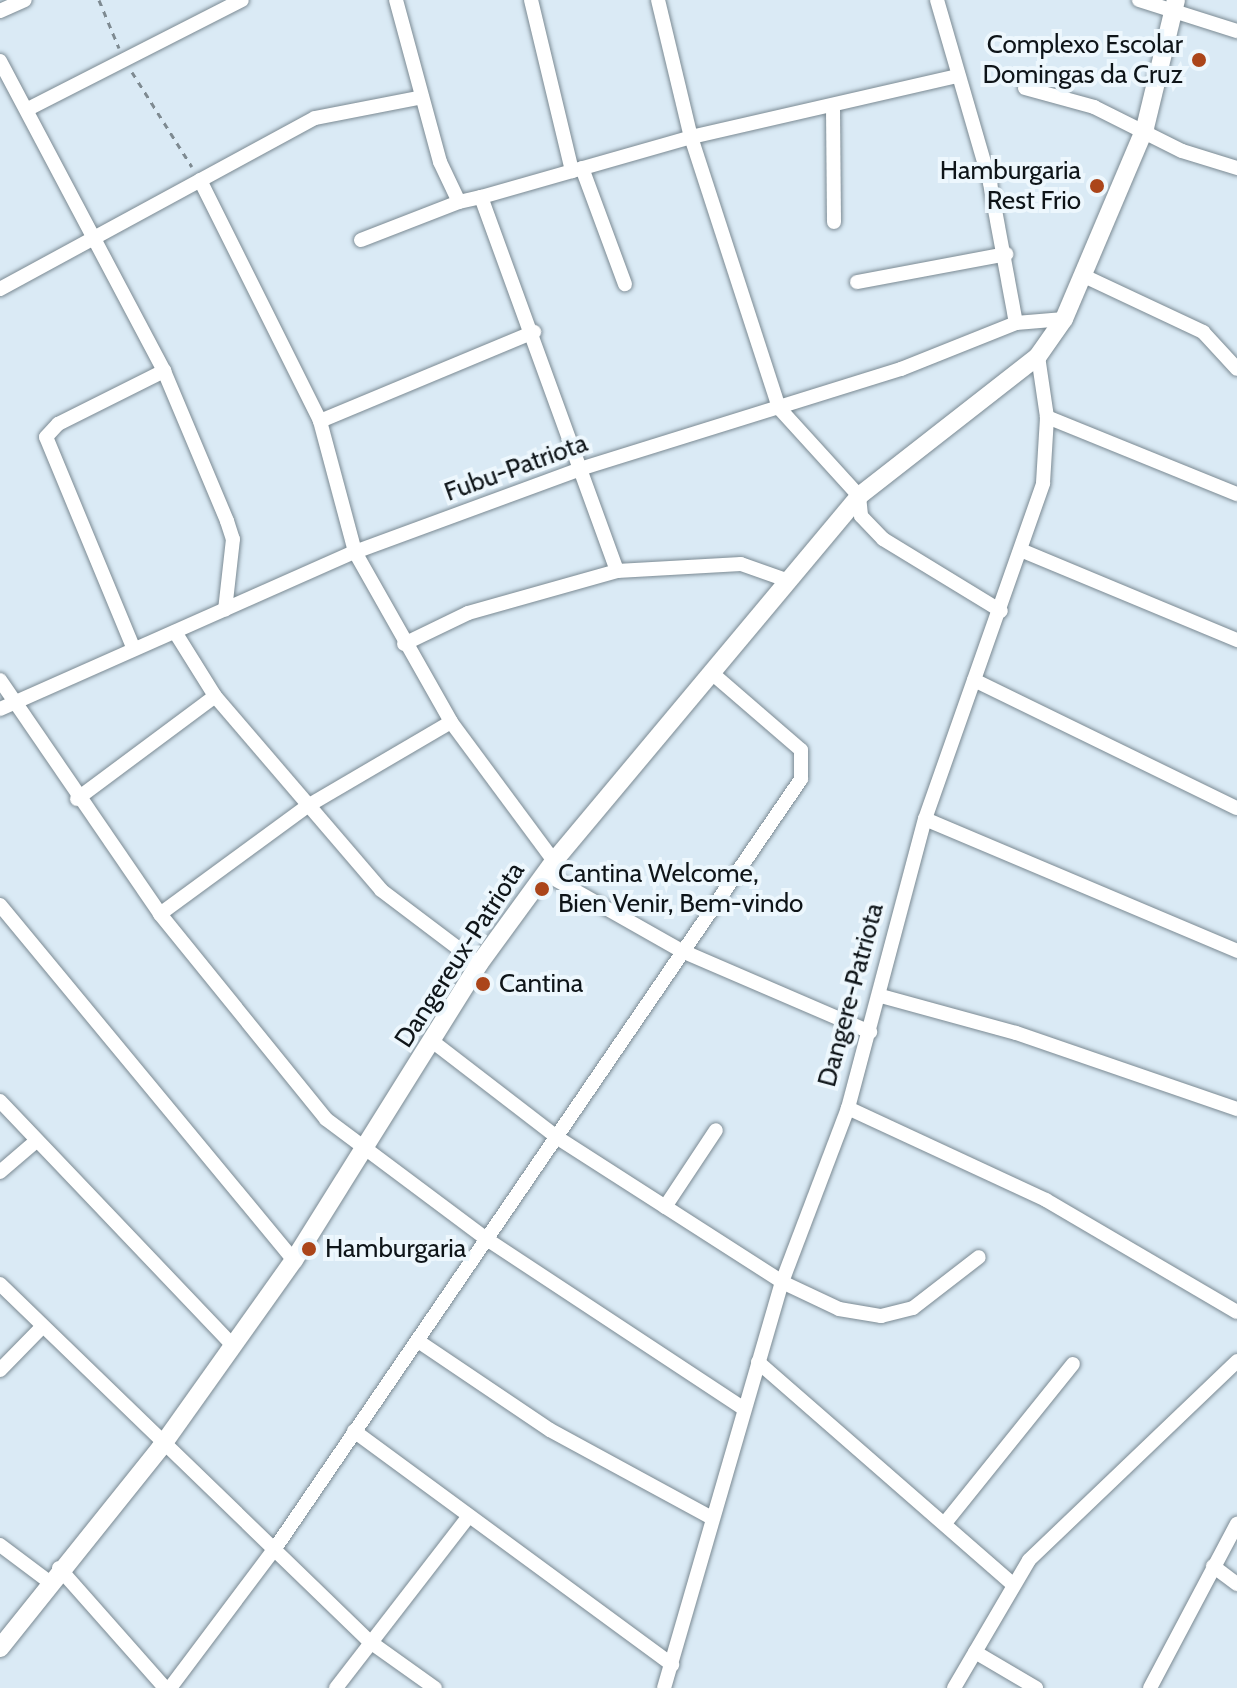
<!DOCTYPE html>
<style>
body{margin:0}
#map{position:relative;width:1237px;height:1688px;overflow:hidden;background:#daeaf5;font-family:Cabin,sans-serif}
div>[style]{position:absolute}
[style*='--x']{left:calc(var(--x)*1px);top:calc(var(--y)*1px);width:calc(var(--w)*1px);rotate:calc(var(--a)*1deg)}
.path>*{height:3px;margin-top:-1.5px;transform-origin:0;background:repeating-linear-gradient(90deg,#7e8a91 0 6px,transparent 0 12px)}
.roads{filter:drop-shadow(0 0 2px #7b8a93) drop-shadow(0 0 2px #7b8a93)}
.minor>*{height:14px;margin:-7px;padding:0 7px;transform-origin:7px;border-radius:7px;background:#fff}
.tertiary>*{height:18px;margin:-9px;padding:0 9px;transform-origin:9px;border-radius:9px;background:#fff}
.dots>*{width:22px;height:22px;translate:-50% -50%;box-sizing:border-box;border:4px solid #edf7fd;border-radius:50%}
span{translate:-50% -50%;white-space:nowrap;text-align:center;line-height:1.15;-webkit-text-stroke:8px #edf7fd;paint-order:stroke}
.poi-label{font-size:26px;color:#0f1519}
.right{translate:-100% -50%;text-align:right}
.left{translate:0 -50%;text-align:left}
.street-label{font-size:26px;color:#0f1519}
</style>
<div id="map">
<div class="path">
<div style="--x:99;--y:0;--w:52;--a:67.4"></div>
<div style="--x:132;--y:72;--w:112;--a:57.7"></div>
</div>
<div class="roads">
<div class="minor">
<div style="--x:396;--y:0;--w:168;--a:74.8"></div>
<div style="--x:440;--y:162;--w:44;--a:64.6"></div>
<div style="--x:459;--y:202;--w:23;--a:-13"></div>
<div style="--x:481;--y:197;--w:398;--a:70"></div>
<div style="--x:531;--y:0;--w:176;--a:76.5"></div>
<div style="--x:658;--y:0;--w:141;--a:76.5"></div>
<div style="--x:691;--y:137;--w:285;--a:72"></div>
<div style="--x:779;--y:408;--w:119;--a:47.7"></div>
<div style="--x:859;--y:496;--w:20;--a:84"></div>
<div style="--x:861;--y:516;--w:32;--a:46"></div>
<div style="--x:883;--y:539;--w:138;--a:31.4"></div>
<div style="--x:937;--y:0;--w:191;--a:73.8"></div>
<div style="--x:990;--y:183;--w:142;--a:79.5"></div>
<div style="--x:1139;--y:0;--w:103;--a:17.6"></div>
<div style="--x:0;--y:11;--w:27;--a:-24"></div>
<div style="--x:0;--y:61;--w:351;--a:62.1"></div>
<div style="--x:164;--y:371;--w:163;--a:67.2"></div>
<div style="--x:227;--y:521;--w:19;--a:72"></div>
<div style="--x:233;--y:539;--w:71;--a:96.4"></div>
<div style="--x:1025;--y:88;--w:72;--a:15.4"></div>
<div style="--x:1094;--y:107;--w:98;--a:26.6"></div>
<div style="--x:1182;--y:151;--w:58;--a:17.2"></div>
<div style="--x:833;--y:108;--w:114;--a:89.5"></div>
<div style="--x:28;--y:109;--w:240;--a:-27"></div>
<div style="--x:582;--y:168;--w:124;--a:69.7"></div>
<div style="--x:200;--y:180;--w:269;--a:63.5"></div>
<div style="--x:320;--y:421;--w:136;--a:75"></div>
<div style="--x:355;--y:552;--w:195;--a:60.5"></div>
<div style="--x:451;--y:722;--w:173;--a:53.5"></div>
<div style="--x:481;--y:197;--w:218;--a:-15.9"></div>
<div style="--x:691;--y:137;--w:274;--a:-12.9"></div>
<div style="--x:361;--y:240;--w:105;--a:-21.2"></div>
<div style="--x:1084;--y:276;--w:132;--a:25.2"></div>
<div style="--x:1203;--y:332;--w:50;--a:47.4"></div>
<div style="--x:857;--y:282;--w:152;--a:-10.6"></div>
<div style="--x:0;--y:289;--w:358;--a:-28.5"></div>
<div style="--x:315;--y:118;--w:105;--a:-11"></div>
<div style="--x:1047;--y:417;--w:205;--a:22.1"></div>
<div style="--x:320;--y:421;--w:232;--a:-22.6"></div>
<div style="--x:1023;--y:551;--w:232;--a:22.6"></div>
<div style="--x:175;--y:632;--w:75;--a:58"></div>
<div style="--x:215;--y:696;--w:255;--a:49.4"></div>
<div style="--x:381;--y:890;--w:123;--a:37.1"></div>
<div style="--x:404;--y:644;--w:71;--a:-25.8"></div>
<div style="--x:468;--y:613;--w:155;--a:-15.7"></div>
<div style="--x:617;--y:571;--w:124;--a:-3.2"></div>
<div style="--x:741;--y:564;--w:51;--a:19.5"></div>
<div style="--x:133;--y:647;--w:227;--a:-112.5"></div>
<div style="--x:46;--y:437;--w:18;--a:-47"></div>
<div style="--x:58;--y:424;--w:119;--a:-26.6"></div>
<div style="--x:0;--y:680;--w:283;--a:55.6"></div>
<div style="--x:160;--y:914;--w:264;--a:51"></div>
<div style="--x:326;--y:1119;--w:199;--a:36.8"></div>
<div style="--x:485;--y:1238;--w:309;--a:33.4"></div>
<div style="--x:974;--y:680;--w:292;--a:26"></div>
<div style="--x:0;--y:709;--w:388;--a:-23.9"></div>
<div style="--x:355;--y:552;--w:243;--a:-20.2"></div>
<div style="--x:583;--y:468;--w:333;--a:-17.3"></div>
<div style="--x:901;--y:369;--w:124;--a:-21.8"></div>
<div style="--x:1016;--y:323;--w:48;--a:-4.8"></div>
<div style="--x:77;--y:799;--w:172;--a:-36.7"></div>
<div style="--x:925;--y:819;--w:339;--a:22.9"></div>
<div style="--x:544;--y:873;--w:159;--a:29.5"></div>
<div style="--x:682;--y:951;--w:205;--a:23.3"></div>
<div style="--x:0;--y:905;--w:461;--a:50.4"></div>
<div style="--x:160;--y:914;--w:181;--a:-36.2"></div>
<div style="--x:306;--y:807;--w:168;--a:-30.4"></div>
<div style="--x:881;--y:996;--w:140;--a:15.3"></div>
<div style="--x:1016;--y:1033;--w:234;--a:19"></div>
<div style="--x:432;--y:1041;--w:159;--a:37.6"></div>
<div style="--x:558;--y:1138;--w:266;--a:32.7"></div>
<div style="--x:782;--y:1282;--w:63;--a:25.3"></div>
<div style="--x:839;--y:1309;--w:43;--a:9.5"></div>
<div style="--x:881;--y:1316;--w:33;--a:-14"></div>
<div style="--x:913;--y:1308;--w:83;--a:-37.7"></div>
<div style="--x:0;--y:1101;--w:338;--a:46.4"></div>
<div style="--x:848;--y:1108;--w:218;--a:24.9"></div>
<div style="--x:1046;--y:1200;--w:221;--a:30.4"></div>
<div style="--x:0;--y:1172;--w:46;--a:-40.6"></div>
<div style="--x:665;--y:1207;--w:92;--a:-56.5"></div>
<div style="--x:0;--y:1284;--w:513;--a:44.05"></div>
<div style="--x:369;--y:1641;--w:81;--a:35.5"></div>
<div style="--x:418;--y:1341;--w:159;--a:34"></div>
<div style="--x:550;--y:1430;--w:184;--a:28.5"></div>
<div style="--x:758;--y:1362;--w:336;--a:41.1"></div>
<div style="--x:0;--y:1370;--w:60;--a:-45.7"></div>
<div style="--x:354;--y:1431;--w:395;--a:36.3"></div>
<div style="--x:945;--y:1523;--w:204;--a:-51.2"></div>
<div style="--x:0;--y:1545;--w:60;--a:36.9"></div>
<div style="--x:1213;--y:1566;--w:30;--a:37"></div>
<div style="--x:59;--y:1568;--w:160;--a:48.5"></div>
<div style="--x:975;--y:1652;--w:71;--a:30.5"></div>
<div style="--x:170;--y:1688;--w:176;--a:-53.1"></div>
<div style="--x:276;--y:1547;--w:930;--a:-55.64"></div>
<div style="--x:801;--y:779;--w:29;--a:-90"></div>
<div style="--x:801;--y:750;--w:115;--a:-139.2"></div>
<div style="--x:336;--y:1688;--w:217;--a:-52.3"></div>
<div style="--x:664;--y:1688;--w:423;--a:-73.8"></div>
<div style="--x:782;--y:1282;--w:186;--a:-69.2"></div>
<div style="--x:848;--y:1108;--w:299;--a:-75.1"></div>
<div style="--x:925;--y:819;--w:356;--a:-70.6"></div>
<div style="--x:1043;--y:483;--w:66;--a:-86.5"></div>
<div style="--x:1047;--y:417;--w:62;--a:-98.4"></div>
<div style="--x:954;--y:1688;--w:148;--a:-59.6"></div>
<div style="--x:1029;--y:1560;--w:288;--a:-43.7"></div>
<div style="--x:1150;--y:1688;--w:186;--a:-62.1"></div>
</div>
<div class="tertiary">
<div style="--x:0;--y:1648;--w:258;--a:-51.3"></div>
<div style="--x:161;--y:1447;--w:229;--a:-54.6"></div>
<div style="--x:294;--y:1260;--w:349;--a:-58"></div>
<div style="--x:479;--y:964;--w:127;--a:-53.9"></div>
<div style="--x:554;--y:861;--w:476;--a:-50.1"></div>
<div style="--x:859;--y:496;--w:227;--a:-38"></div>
<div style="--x:1038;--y:356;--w:45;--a:-54.9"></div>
<div style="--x:1064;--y:319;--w:207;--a:-67"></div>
<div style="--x:1145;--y:128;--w:132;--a:-76.4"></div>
</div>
</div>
<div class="dots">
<div style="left:1199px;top:60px;background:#ab451a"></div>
<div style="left:1097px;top:186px;background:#ab451a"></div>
<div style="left:542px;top:889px;background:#ab451a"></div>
<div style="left:483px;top:984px;background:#ab451a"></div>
<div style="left:309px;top:1249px;background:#ab451a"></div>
</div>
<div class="poi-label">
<span class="right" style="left:1183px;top:60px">Complexo Escolar<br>Domingas da Cruz</span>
<span class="right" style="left:1081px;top:186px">Hamburgaria<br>Rest Frio</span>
<span class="left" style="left:558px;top:889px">Cantina Welcome,<br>Bien Venir, Bem-vindo</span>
<span class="left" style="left:499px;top:984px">Cantina</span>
<span class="left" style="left:325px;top:1249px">Hamburgaria</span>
</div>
<div class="street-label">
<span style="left:516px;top:468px;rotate:-20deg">Fubu-Patriota</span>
<span style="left:460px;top:955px;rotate:-57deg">Dangereux-Patriota</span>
<span style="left:851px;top:995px;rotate:-75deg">Dangere-Patriota</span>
</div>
</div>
